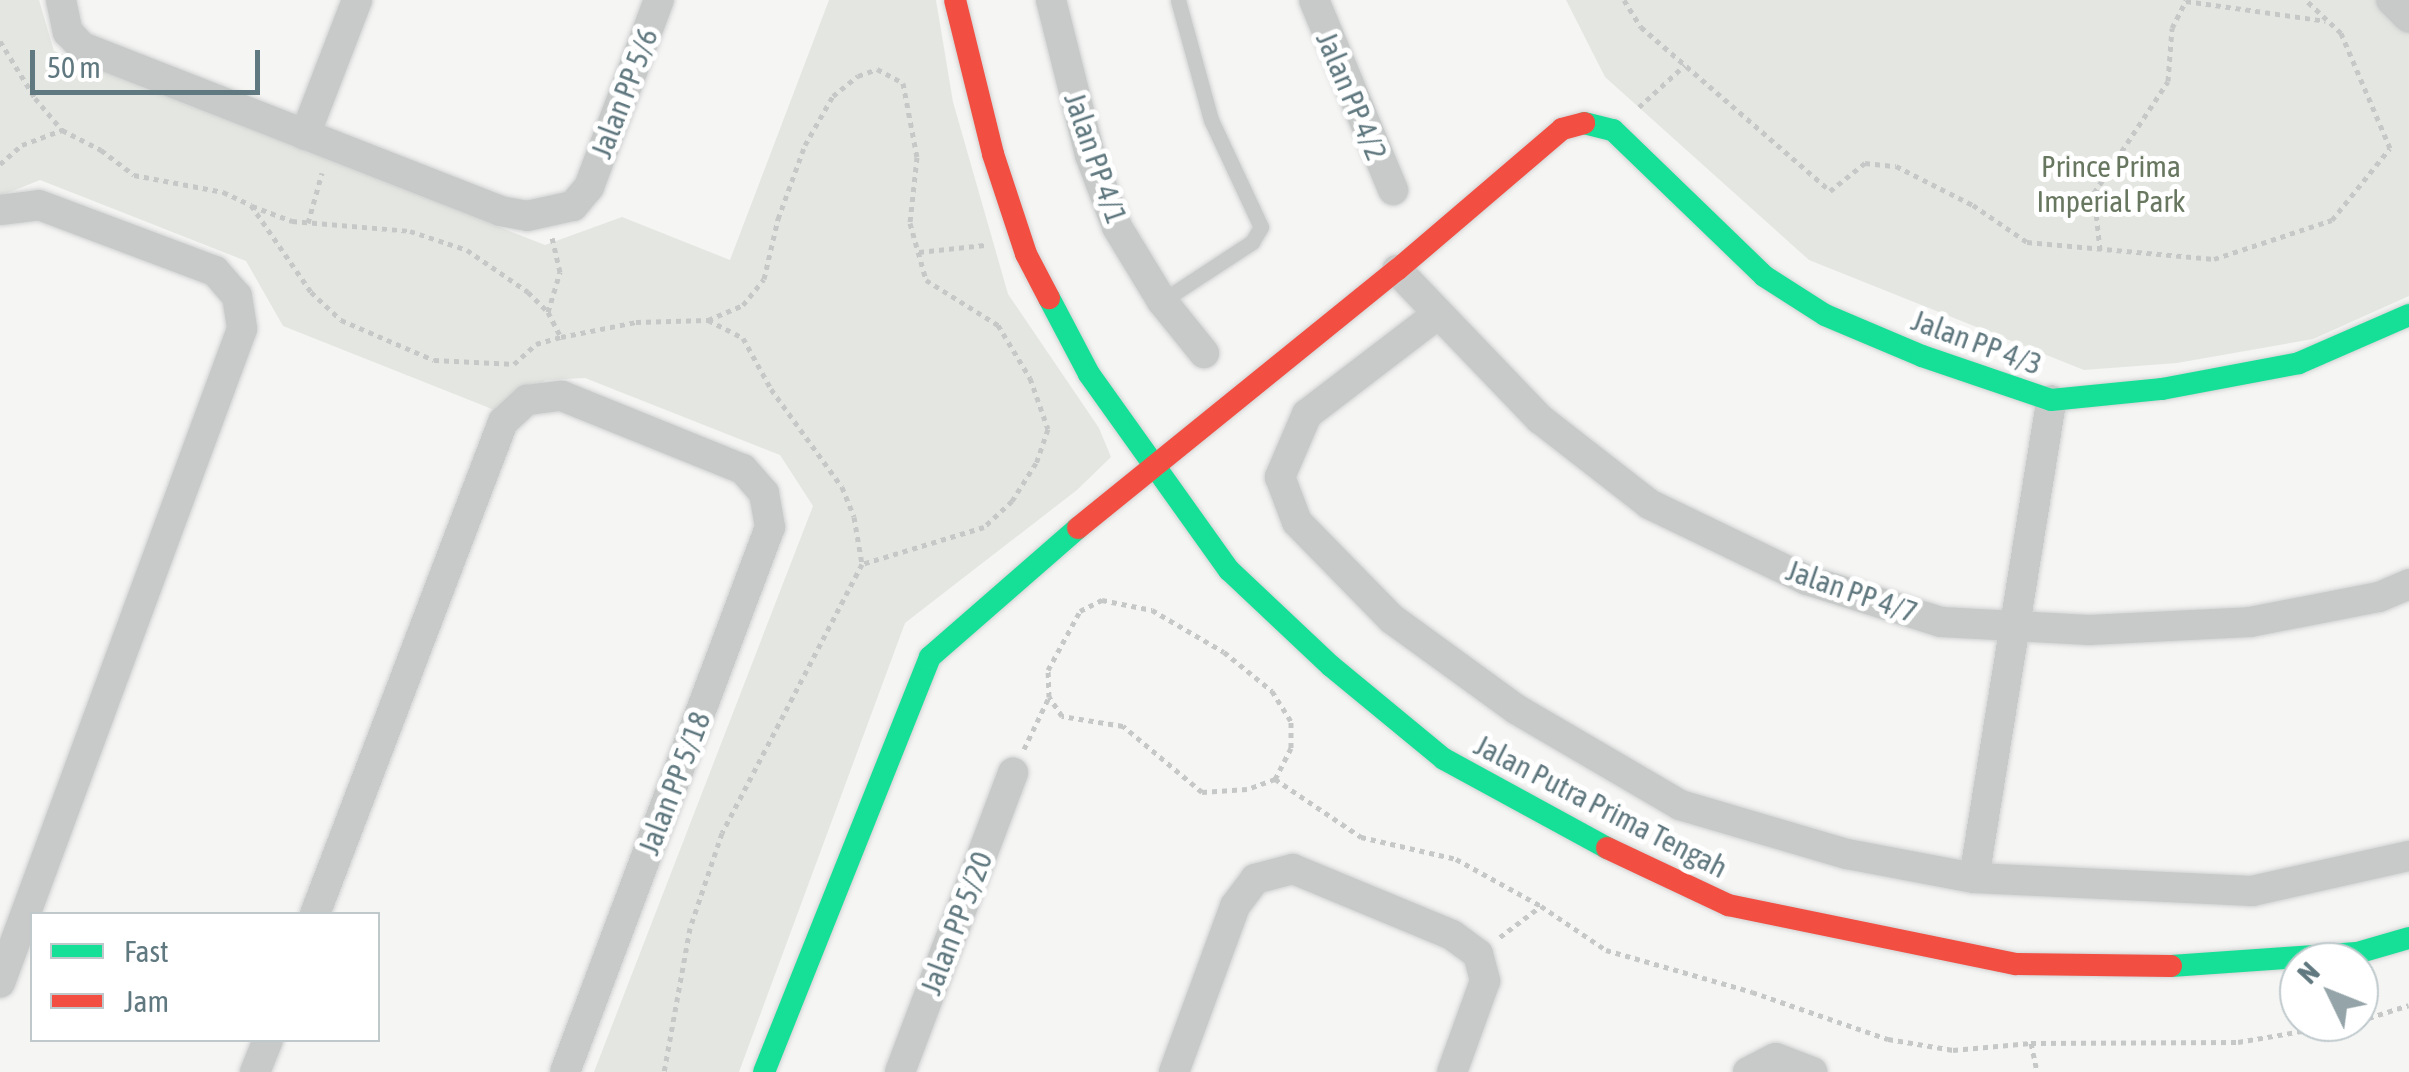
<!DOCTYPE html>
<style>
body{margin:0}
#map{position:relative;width:2409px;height:1072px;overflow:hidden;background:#f5f5f4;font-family:"Asap Condensed",sans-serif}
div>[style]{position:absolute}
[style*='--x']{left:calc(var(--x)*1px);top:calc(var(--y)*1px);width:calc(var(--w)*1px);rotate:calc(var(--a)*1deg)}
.green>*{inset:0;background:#e4e7e1}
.path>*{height:5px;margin-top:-2.5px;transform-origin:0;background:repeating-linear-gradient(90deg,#c6c8c8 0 5px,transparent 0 10px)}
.roads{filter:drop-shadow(0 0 2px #d1d2d2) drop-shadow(0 0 2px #d1d2d2)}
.lane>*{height:15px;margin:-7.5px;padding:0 7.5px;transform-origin:7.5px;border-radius:7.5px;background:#c8caca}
.street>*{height:30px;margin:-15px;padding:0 15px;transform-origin:15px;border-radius:15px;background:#c8caca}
.fast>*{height:22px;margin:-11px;padding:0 11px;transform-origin:11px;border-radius:11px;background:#16e098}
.jam>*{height:22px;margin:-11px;padding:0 11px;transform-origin:11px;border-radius:11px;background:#f24e42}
span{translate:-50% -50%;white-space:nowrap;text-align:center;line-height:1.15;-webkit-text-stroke:10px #fff;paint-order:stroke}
.street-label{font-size:30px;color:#60787f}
.park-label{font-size:30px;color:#68775f}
.legend{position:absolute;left:30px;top:912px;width:350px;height:130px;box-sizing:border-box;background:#fff;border:2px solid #bfc9cc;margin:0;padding:12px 18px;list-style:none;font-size:30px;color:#60787f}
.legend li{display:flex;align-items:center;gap:20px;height:50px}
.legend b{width:50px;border:2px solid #bfc9cc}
.north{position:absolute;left:2279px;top:942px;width:100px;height:100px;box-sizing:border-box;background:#fff;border:2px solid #bfc9cc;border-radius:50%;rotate:313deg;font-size:28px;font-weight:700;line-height:40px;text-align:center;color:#60787f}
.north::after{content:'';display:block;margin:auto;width:35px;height:45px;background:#94a4a8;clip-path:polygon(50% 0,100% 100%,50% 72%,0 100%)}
.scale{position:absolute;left:30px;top:50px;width:230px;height:45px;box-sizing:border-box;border:5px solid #60787f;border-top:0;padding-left:12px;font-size:30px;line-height:35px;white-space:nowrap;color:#60787f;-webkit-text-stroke:8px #fff;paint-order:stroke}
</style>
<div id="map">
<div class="green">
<div style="clip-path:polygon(0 0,39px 0,54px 51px,545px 245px,622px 217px,730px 260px,829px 0,936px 0,953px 102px,1008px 294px,1099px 428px,1111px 457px,1077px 490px,905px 623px,739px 1072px,594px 1072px,813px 506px,780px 455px,585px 378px,546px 380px,497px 411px,283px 326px,246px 261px,40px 180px,0 196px)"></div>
<div style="clip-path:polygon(1566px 0,2380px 0,2409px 28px,2409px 296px,2313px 339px,2177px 363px,2084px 370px,1809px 260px,1605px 77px)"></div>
</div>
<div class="path">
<div style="--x:1624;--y:0;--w:32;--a:58"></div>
<div style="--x:1641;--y:27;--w:250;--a:40.9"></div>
<div style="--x:1830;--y:191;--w:45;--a:-38.7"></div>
<div style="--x:1865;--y:163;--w:31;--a:6"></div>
<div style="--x:1896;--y:166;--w:86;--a:26.9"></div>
<div style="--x:1973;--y:205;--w:65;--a:34.4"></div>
<div style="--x:2027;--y:242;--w:188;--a:5.2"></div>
<div style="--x:2214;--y:259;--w:124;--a:-18.3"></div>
<div style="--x:2332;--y:220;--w:92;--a:-51.1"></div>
<div style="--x:2390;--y:148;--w:125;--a:-113.1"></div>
<div style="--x:2341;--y:33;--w:48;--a:-136.7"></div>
<div style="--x:2186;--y:1;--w:141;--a:8.1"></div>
<div style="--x:0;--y:41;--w:67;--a:58.4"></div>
<div style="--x:35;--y:98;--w:42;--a:49.8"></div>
<div style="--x:62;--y:130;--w:44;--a:27.1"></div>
<div style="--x:101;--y:150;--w:41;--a:37.1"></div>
<div style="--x:134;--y:175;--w:91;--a:10.8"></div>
<div style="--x:223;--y:192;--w:31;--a:25"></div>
<div style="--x:251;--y:205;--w:106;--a:55.4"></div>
<div style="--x:311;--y:292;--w:41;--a:43"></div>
<div style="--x:341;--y:320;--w:101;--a:23.3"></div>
<div style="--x:434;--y:360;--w:80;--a:2.9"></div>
<div style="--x:514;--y:364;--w:30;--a:-42"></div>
<div style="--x:536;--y:344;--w:26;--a:-16"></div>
<div style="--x:561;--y:337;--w:76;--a:-11.3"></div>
<div style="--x:636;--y:322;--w:72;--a:-1.6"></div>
<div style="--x:708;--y:320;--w:39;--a:27"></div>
<div style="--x:743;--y:338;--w:58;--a:61.2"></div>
<div style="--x:771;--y:389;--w:121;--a:54.1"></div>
<div style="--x:842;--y:487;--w:32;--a:68"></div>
<div style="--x:854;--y:517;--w:48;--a:80.3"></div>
<div style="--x:862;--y:564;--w:303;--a:117.5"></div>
<div style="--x:722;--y:833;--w:100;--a:108.6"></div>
<div style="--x:690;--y:928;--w:146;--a:100.2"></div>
<div style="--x:1639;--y:107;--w:62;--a:-42.4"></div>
<div style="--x:0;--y:164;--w:29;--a:-41"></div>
<div style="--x:22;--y:145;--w:43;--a:-20.6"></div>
<div style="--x:252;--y:206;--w:43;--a:20.6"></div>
<div style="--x:292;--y:221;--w:118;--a:4.8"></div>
<div style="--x:410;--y:231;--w:60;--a:18.4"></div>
<div style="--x:467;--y:250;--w:74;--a:34.5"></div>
<div style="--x:528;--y:292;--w:28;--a:45"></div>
<div style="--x:548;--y:312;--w:28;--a:63"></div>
<div style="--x:308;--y:223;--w:52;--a:-74.4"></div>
<div style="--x:2100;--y:250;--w:57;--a:-96"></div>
<div style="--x:2094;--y:193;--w:134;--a:-56.5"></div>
<div style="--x:2168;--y:81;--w:53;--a:-85.7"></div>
<div style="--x:2172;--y:28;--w:31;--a:-63"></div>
<div style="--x:919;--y:252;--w:66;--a:-6.1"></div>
<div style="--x:548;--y:312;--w:42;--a:-73.3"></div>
<div style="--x:560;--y:272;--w:35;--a:-103"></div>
<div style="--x:708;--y:320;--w:38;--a:-23"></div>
<div style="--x:743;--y:305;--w:33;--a:-51"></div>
<div style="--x:764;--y:279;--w:62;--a:-76.9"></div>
<div style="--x:778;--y:219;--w:79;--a:-70"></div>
<div style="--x:805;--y:145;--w:56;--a:-60.3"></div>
<div style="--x:833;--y:96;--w:32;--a:-39"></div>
<div style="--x:858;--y:76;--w:20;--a:-20"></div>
<div style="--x:877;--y:69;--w:30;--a:28"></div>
<div style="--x:903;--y:83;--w:75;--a:79.3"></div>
<div style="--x:917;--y:157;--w:66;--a:96.1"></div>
<div style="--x:910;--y:223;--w:59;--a:74.3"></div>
<div style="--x:926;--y:280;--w:85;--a:32"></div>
<div style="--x:998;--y:325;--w:62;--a:58.9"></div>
<div style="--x:1030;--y:378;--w:54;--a:70.6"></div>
<div style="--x:1048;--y:429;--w:36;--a:109"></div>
<div style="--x:1036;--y:463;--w:45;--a:122.3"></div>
<div style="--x:1012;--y:501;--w:38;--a:137"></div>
<div style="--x:984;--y:527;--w:127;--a:163.1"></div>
<div style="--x:1102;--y:600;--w:51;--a:11.3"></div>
<div style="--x:1152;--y:610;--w:83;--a:30.3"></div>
<div style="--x:1224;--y:652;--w:62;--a:39.1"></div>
<div style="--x:1272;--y:691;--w:36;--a:58"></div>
<div style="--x:1291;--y:722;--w:26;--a:90"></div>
<div style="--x:1291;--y:748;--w:35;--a:117"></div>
<div style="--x:1275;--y:779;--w:30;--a:160"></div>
<div style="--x:1247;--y:789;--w:45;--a:176.2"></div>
<div style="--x:1202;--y:792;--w:103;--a:-140.1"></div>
<div style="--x:1123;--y:726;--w:62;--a:-170.7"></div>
<div style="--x:1062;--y:716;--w:23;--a:-124"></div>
<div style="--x:1049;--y:697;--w:27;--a:-92"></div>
<div style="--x:1048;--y:670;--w:67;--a:-61.5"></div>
<div style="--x:1080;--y:611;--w:25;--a:-27"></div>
<div style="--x:1024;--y:749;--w:58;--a:-64.3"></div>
<div style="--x:1275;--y:779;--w:104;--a:34"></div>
<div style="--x:1361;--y:837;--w:98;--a:13"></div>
<div style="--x:1456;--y:859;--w:97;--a:28.9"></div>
<div style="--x:1541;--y:906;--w:78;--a:34.1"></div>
<div style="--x:1606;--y:950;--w:152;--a:16"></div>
<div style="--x:1752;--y:992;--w:144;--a:19.1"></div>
<div style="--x:1888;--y:1039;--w:66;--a:9.6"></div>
<div style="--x:1953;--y:1050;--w:78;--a:-5.1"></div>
<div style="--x:2031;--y:1043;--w:207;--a:-0.3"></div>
<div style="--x:2238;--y:1042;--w:119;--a:-9.7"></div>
<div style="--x:1500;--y:937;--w:51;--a:-37.1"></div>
<div style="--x:2359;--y:1021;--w:52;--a:-17.7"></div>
<div style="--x:2031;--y:1043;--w:30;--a:78"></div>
</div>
<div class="roads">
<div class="lane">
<div style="--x:1162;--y:301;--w:108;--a:-33.2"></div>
<div style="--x:1252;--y:242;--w:17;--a:-59"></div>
<div style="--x:1261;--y:227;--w:118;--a:-115"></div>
<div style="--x:1211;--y:120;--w:124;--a:-105.4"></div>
</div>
<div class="street">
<div style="--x:61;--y:0;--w:33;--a:78"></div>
<div style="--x:68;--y:32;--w:21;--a:47"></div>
<div style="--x:82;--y:47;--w:449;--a:21.4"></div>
<div style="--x:500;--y:211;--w:27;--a:10"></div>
<div style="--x:527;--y:216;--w:47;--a:-12.3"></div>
<div style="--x:573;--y:206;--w:25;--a:-50"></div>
<div style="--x:589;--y:187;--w:200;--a:-69.5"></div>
<div style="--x:1051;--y:0;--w:160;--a:75.9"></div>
<div style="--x:1090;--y:155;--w:77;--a:69.4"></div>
<div style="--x:1117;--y:227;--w:87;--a:58.7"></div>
<div style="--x:1162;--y:301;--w:67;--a:51.1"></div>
<div style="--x:1314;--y:0;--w:206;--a:67.4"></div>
<div style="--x:2391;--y:0;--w:25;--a:45"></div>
<div style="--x:305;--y:135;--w:145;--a:-68.9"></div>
<div style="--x:0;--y:210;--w:39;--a:-7"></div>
<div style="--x:39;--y:205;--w:188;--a:20.6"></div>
<div style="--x:215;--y:271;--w:33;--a:49"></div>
<div style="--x:237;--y:296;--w:33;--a:81"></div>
<div style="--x:242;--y:329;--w:697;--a:110.31"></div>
<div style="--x:1397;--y:270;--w:207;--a:46.2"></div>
<div style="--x:1540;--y:419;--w:138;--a:37.9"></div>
<div style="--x:1649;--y:504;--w:175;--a:25.7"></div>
<div style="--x:1807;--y:580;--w:140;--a:17.4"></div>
<div style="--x:1941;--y:622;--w:148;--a:3.1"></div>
<div style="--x:2089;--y:630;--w:161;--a:-2.8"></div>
<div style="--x:2250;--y:622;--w:131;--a:-11"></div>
<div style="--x:2379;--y:597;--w:33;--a:-23"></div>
<div style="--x:1438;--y:314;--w:165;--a:142.6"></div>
<div style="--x:1307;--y:414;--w:69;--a:113.2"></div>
<div style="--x:1280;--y:477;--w:48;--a:69.3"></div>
<div style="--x:1297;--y:522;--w:136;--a:45.6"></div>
<div style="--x:1392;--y:619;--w:153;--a:36"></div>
<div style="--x:1516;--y:709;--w:190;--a:30.3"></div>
<div style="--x:1680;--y:805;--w:174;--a:16.4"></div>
<div style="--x:1847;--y:854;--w:129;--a:10.7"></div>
<div style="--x:1974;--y:878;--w:278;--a:2.7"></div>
<div style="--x:2252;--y:891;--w:161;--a:-12.6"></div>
<div style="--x:1974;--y:878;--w:484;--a:-80.8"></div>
<div style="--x:315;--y:914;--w:527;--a:-69.09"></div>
<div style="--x:503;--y:422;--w:33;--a:-43"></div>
<div style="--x:527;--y:400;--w:35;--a:-7"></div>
<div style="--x:562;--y:396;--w:195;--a:22"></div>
<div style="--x:743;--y:469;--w:32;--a:49"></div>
<div style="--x:764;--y:493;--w:35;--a:80"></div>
<div style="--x:770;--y:527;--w:582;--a:110.61"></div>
<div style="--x:255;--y:1072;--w:35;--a:-68"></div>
<div style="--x:900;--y:1072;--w:320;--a:-69.3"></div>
<div style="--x:1174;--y:1072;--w:177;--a:-69.8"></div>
<div style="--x:1235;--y:906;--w:34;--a:-53"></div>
<div style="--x:1255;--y:879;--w:39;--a:-15"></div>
<div style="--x:1293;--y:869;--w:172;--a:22.5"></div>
<div style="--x:1452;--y:935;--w:32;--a:36"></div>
<div style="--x:1478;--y:954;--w:28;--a:75"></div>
<div style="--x:1485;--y:981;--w:97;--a:109.9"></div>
<div style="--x:1748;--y:1072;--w:31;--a:-27"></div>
<div style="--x:1776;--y:1058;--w:39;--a:21"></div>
</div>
<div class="fast">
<div style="--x:1584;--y:123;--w:30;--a:14"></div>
<div style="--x:1613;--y:130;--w:210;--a:44"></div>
<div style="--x:1764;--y:276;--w:72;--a:32.6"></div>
<div style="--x:1825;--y:315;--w:105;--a:22.9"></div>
<div style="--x:1922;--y:356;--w:136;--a:18.8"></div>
<div style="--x:2051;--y:400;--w:112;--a:-5.7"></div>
<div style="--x:2162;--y:389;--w:139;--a:-10.7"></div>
<div style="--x:2299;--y:363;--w:120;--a:-23.6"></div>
<div style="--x:1049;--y:298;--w:86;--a:62.2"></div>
<div style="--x:1089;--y:374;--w:241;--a:54.5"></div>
<div style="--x:1229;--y:570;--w:140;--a:43.3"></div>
<div style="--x:1331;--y:666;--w:146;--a:39.5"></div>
<div style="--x:1444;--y:759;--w:186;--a:28.6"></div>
<div style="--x:2171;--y:966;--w:186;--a:-4"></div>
<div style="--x:2357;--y:953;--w:54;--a:-16.1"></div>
<div style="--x:764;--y:1072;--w:447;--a:-68.2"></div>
<div style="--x:930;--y:657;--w:196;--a:-41.1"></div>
</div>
<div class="jam">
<div style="--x:955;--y:0;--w:159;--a:76.1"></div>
<div style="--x:993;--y:154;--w:105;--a:71.7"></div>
<div style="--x:1026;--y:254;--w:50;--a:62.4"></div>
<div style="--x:1078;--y:528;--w:410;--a:-39"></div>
<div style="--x:1397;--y:270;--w:217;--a:-40.5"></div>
<div style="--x:1562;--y:129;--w:23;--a:-15"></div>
<div style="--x:1607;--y:848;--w:134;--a:25.2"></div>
<div style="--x:1728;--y:905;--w:294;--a:11.6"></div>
<div style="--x:2016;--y:964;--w:155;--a:0.7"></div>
</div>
</div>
<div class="street-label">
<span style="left:624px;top:93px;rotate:-69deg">Jalan PP 5/6</span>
<span style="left:1352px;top:96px;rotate:67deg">Jalan PP 4/2</span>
<span style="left:1096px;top:158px;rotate:71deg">Jalan PP 4/1</span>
<span style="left:1977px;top:342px;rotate:20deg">Jalan PP 4/3</span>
<span style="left:1852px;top:591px;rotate:19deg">Jalan PP 4/7</span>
<span style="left:674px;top:783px;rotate:-69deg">Jalan PP 5/18</span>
<span style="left:1601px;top:806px;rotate:27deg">Jalan Putra Prima Tengah</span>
<span style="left:956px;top:923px;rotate:-69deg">Jalan PP 5/20</span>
</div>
<div class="park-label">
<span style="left:2111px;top:183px">Prince Prima<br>Imperial Park</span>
</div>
<ul class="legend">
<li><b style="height:12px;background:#16e098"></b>Fast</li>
<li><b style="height:12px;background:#f24e42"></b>Jam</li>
</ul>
<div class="north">N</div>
<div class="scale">50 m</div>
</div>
